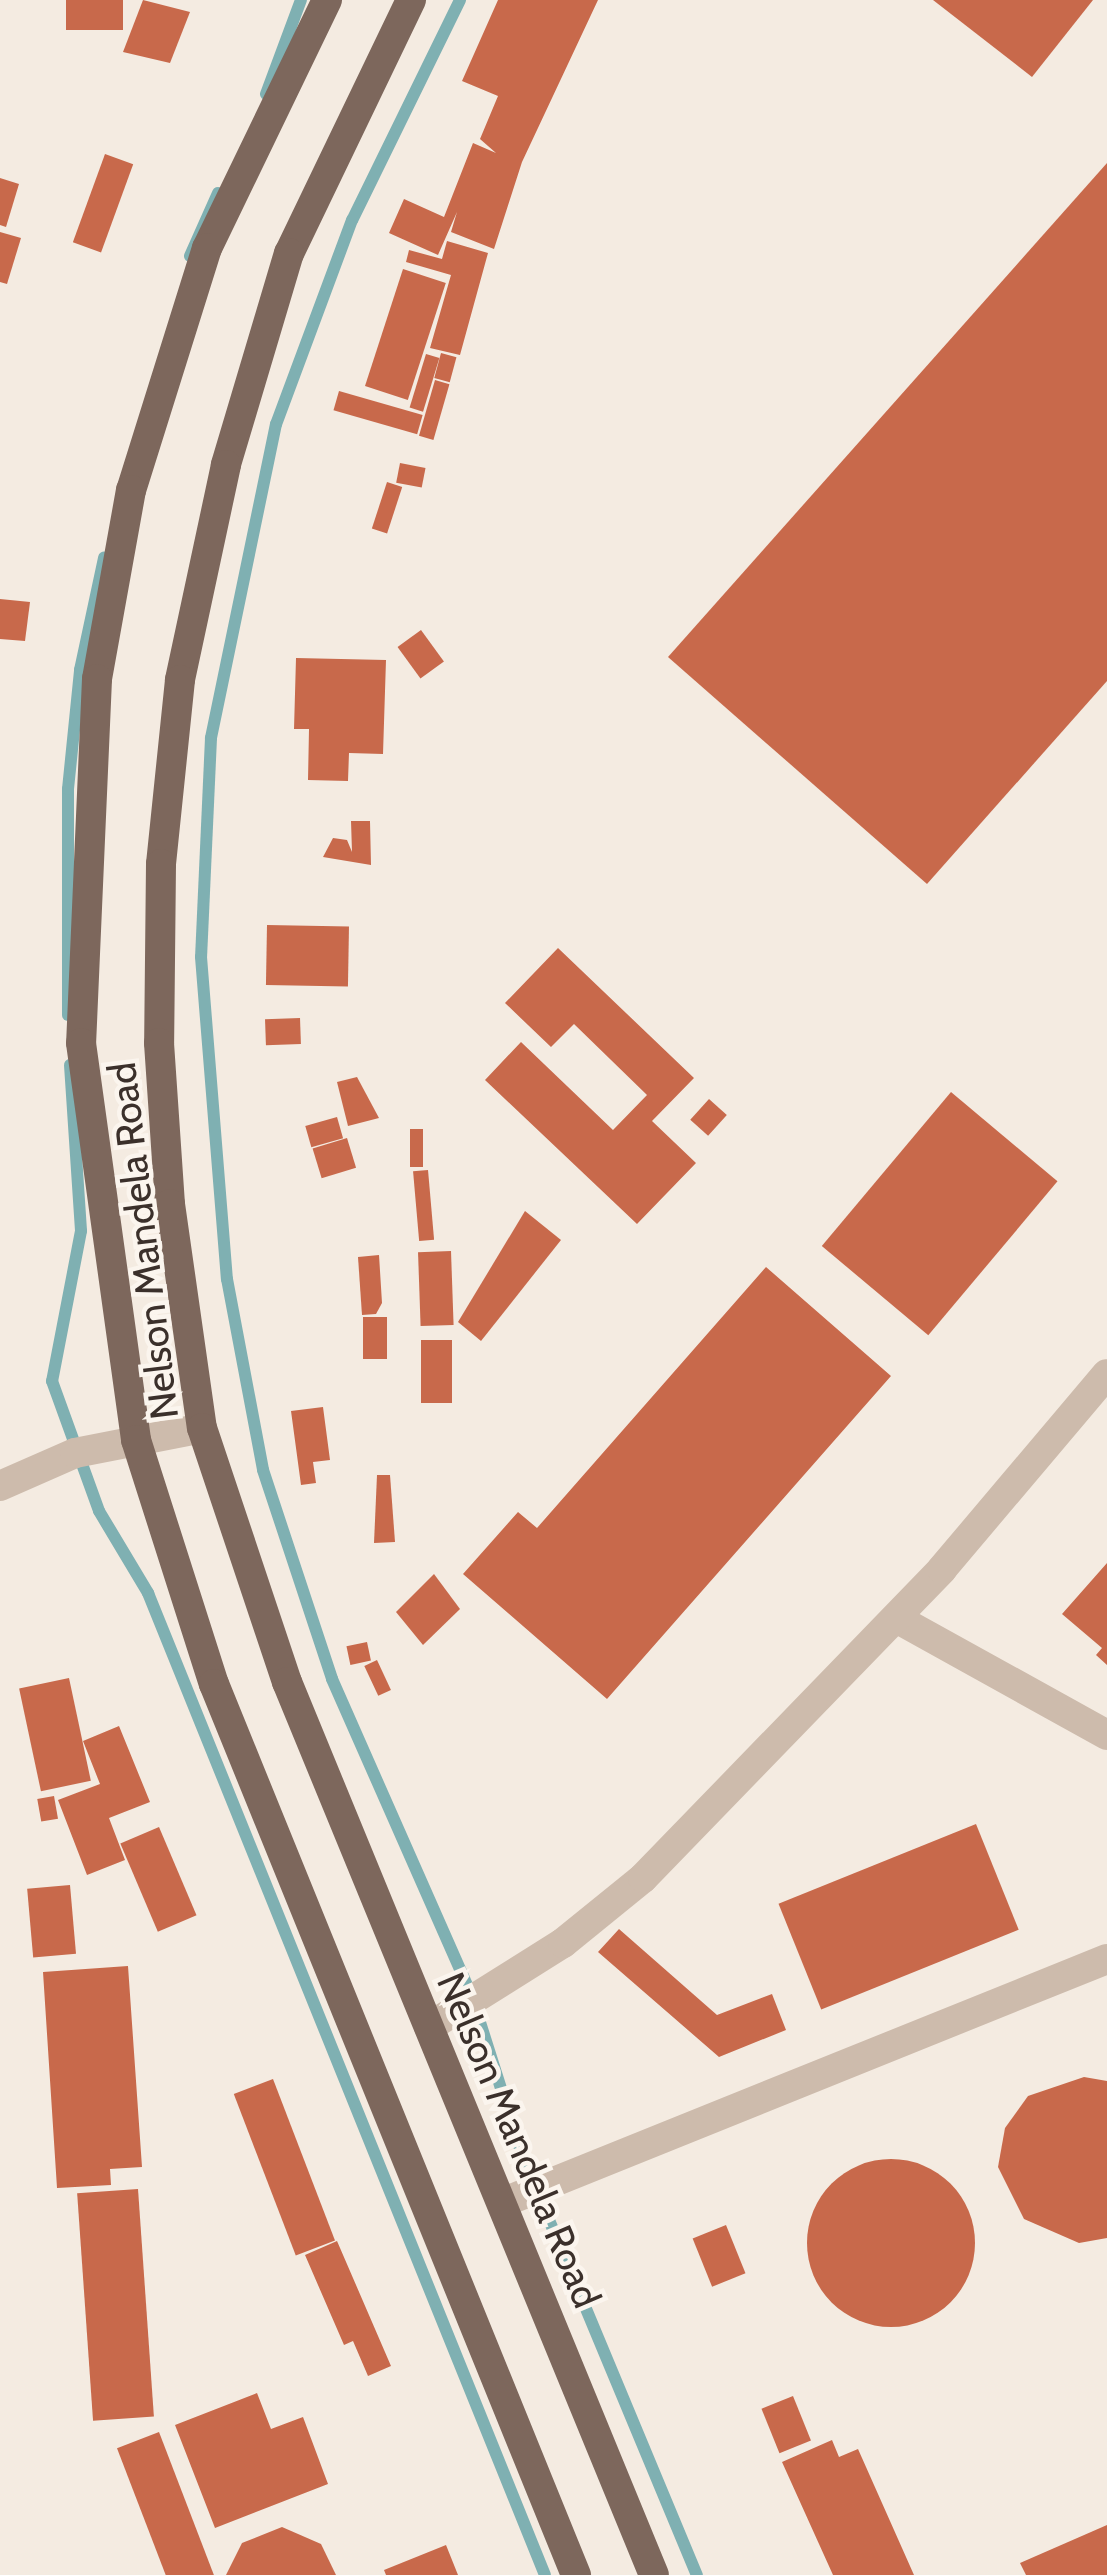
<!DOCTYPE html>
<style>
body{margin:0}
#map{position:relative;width:1107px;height:2575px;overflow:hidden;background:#f4ebe1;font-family:Cabin,sans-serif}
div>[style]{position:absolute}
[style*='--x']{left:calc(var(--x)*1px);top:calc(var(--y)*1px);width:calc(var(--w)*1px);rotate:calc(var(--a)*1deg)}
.stream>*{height:12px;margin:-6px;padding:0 6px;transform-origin:6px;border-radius:6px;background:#7fb0b2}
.building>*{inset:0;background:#c8694b;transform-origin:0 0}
.round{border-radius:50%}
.minor>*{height:30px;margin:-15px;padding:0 15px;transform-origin:15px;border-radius:15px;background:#cdbbac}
.major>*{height:30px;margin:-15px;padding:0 15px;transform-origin:15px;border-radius:15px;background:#7d675c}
span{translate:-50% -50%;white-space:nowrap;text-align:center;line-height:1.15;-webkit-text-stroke:9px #fbf5ee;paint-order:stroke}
.street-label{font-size:39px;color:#3b302b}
</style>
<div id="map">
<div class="stream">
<div style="--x:460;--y:0;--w:245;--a:116.1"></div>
<div style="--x:352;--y:220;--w:218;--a:110.4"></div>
<div style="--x:276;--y:424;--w:321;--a:101.7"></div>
<div style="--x:211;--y:738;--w:219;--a:92.6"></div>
<div style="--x:201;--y:957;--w:323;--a:85.4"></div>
<div style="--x:227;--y:1279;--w:194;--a:79.3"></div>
<div style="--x:263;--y:1470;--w:220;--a:71.7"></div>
<div style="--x:332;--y:1679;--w:347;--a:66.2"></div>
<div style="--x:472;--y:1997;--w:166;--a:72.4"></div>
<div style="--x:522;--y:2155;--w:455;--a:67.4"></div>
<div style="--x:266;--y:94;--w:100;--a:-69.6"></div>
<div style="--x:190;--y:256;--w:69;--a:-66"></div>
<div style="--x:68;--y:1015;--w:226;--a:-90"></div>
<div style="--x:68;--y:789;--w:120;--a:-84.2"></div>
<div style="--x:80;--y:670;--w:115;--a:-77.9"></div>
<div style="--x:70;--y:1065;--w:166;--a:86.2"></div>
<div style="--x:81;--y:1231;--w:153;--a:100.9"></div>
<div style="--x:52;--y:1381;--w:138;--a:70.1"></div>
<div style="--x:99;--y:1511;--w:96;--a:59.1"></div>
<div style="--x:148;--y:1593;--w:1059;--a:67.99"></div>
</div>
<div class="building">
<div style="left:66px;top:0;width:57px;height:30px"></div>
<div style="clip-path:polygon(143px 0,190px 12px,170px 63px,123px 52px)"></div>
<div style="clip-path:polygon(498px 0,598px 0,522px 162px,494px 249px,451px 232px,457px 212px,438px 255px,389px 233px,404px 199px,444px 217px,473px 143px,496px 153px,480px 139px,498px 96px,462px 81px)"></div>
<div style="clip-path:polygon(933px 0,1093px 0,1032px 77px)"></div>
<div style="left:105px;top:154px;width:30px;height:94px;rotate:20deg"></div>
<div style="clip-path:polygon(1107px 163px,1107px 681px,927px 884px,668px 657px)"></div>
<div style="clip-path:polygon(0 178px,19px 184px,6px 227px,0 225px)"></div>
<div style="clip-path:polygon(0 232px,21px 238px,7px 284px,0 282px)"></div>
<div style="clip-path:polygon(447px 241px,488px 253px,460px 355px,430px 348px,451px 275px,406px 262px,409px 250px,442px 259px)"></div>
<div style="left:403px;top:269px;width:45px;height:123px;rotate:18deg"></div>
<div style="left:441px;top:353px;width:16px;height:26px;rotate:15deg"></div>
<div style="left:426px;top:354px;width:14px;height:56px;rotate:17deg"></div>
<div style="left:435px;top:380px;width:15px;height:58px;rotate:16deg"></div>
<div style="left:339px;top:391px;width:87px;height:20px;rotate:16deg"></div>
<div style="left:400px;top:463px;width:26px;height:20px;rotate:11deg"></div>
<div style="left:387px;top:482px;width:16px;height:49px;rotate:18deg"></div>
<div style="clip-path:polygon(0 599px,30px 602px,25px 641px,0 639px)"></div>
<div style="left:421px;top:630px;width:39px;height:29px;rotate:54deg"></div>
<div style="clip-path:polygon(296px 658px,386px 660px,383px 754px,349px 753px,348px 781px,308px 780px,309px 729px,294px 729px)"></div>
<div style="clip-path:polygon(351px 821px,370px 821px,371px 865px,323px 857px,333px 838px,347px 840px,352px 852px)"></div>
<div style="left:267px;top:925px;width:82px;height:60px;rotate:1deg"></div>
<div style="clip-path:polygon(558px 948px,694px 1078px,652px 1121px,696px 1163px,637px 1224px,485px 1080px,521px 1042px,613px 1130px,647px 1095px,574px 1024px,551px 1047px,505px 1003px)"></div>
<div style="left:300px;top:1018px;width:26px;height:35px;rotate:88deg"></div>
<div style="clip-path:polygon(357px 1077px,379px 1118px,348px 1126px,337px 1082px)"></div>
<div style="left:951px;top:1092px;width:139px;height:201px;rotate:40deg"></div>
<div style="left:709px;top:1099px;width:24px;height:28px;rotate:42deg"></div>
<div style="left:337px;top:1117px;width:22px;height:33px;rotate:74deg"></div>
<div style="left:410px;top:1129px;width:13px;height:38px"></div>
<div style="left:347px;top:1138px;width:31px;height:36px;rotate:73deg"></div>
<div style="left:428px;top:1170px;width:70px;height:15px;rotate:85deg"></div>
<div style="clip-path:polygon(525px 1211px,561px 1240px,481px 1341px,458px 1322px)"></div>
<div style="left:451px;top:1251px;width:74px;height:33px;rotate:88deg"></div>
<div style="clip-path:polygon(379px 1255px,382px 1303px,376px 1314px,362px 1315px,358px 1257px)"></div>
<div style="clip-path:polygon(766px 1267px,891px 1376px,607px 1699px,463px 1574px,518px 1512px,537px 1528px)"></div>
<div style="left:363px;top:1317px;width:24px;height:42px"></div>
<div style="left:421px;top:1340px;width:31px;height:63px"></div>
<div style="clip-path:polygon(323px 1407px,330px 1460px,313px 1462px,316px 1483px,301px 1485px,291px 1411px)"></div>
<div style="clip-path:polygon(377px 1475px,390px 1475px,395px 1542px,374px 1543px)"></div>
<div style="clip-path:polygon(1107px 1563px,1107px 1665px,1096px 1655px,1102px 1648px,1062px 1614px)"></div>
<div style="clip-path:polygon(434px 1574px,460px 1609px,423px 1645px,396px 1612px)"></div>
<div style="left:367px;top:1642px;width:19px;height:21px;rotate:78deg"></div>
<div style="left:377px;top:1660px;width:33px;height:14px;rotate:65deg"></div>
<div style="left:69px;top:1678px;width:105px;height:51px;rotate:78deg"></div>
<div style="clip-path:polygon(119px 1726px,150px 1802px,109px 1818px,125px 1860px,87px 1875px,58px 1800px,100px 1784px,83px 1741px)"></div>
<div style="left:54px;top:1796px;width:23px;height:17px;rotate:80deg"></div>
<div style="left:976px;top:1824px;width:114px;height:213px;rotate:68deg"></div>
<div style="left:159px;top:1827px;width:96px;height:42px;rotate:67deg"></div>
<div style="left:70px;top:1885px;width:69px;height:43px;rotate:85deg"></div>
<div style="clip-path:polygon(619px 1929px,717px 2015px,772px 1994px,786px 2030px,719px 2057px,598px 1952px)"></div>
<div style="clip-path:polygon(128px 1966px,142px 2167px,110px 2169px,111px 2185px,57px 2188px,43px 1972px)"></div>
<div style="clip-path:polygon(1084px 2077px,1107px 2081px,1107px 2238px,1079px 2243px,1024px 2219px,998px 2167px,1005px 2128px,1028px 2096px)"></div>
<div style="left:273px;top:2079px;width:173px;height:42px;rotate:69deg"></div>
<div class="round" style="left:807px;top:2159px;width:168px;height:168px"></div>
<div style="left:138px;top:2189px;width:228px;height:61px;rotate:86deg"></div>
<div style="left:726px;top:2225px;width:52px;height:36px;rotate:68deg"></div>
<div style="clip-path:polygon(337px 2241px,391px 2366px,368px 2376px,353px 2341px,344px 2345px,305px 2255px)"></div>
<div style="clip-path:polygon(257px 2393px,271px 2429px,303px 2417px,328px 2484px,215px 2528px,175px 2425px)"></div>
<div style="left:793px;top:2396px;width:48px;height:34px;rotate:68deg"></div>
<div style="left:159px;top:2432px;width:154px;height:45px;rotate:69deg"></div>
<div style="clip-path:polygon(832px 2440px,839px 2457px,858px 2449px,914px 2575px,833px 2575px,782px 2462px)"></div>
<div style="clip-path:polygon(1107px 2525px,1107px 2575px,1026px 2575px,1020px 2563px)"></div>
<div style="clip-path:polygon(282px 2527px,321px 2544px,336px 2575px,226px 2575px,242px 2543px)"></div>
<div style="clip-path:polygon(446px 2545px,458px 2575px,386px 2575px,384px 2570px)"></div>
</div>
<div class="minor">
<div style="--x:0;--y:1486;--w:82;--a:-23.7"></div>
<div style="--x:75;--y:1453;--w:129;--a:-11.1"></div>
<div style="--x:896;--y:1618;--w:241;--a:29"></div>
<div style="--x:429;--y:2027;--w:158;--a:-32.1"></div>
<div style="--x:563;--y:1943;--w:103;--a:-39.1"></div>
<div style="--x:643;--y:1878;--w:430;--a:-45.9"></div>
<div style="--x:942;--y:1569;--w:255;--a:-49.8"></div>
<div style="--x:504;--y:2202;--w:650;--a:-21.95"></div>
</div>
<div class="major">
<div style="--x:327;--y:0;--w:276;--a:115.8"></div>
<div style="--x:207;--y:248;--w:254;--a:107.4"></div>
<div style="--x:131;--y:490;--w:192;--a:100.2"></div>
<div style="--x:97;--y:679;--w:364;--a:92.5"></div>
<div style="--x:81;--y:1043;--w:401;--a:82.1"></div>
<div style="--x:136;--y:1440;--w:256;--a:72.3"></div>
<div style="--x:214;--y:1684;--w:962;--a:67.89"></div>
<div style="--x:411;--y:0;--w:281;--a:115.7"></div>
<div style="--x:289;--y:253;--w:221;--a:106.6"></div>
<div style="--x:226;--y:465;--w:220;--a:102.1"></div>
<div style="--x:180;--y:680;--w:185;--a:95.9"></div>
<div style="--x:161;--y:864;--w:179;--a:90.6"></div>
<div style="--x:159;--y:1043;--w:161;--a:86.1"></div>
<div style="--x:170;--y:1204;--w:226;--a:81.9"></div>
<div style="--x:202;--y:1428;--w:268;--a:71.5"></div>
<div style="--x:287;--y:1682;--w:965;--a:67.66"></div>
</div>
<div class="street-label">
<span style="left:143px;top:1241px;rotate:-97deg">Nelson Mandela Road</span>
<span style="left:519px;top:2140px;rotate:67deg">Nelson Mandela Road</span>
</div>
</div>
